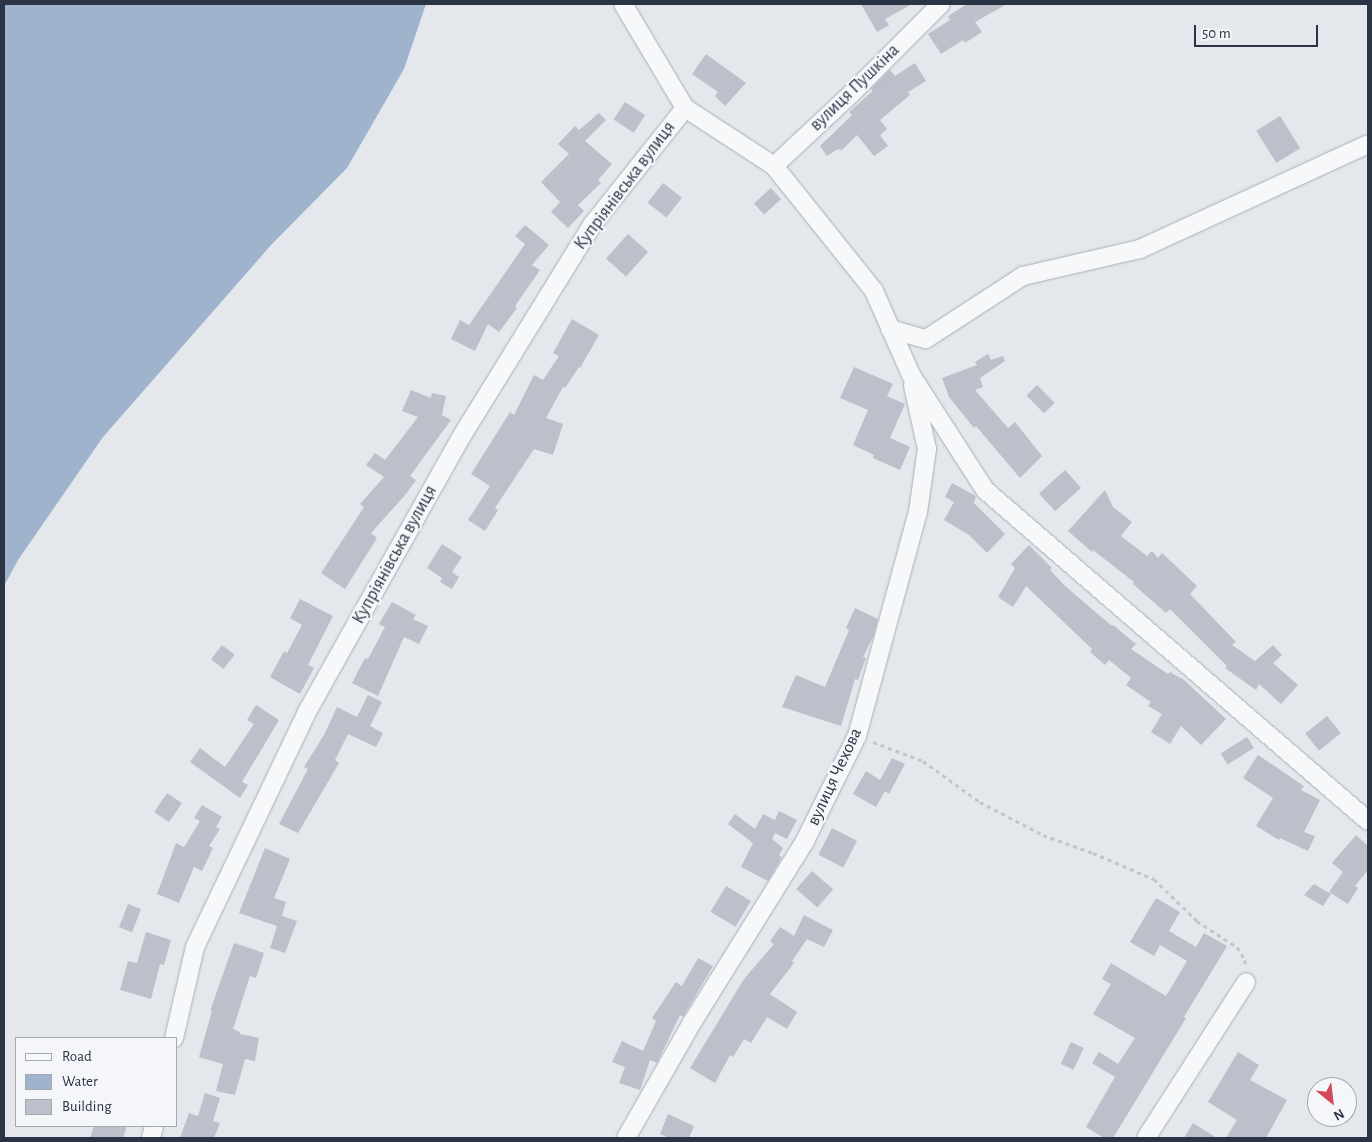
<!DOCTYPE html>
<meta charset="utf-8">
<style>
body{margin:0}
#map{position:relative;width:1372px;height:1142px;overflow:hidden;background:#e4e7ec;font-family:"Alegreya Sans",sans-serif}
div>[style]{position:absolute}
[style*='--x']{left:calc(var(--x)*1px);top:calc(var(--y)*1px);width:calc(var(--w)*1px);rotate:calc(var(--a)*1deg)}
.water>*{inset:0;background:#9fb4cc}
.building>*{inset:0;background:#bbc0ca;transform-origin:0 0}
.path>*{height:3px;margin-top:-1.5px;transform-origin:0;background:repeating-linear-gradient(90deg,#c2c5cb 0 4px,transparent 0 8px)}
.roads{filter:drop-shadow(0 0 1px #a9aeb7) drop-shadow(0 0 1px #a9aeb7)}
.street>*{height:18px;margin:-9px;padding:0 9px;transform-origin:9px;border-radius:9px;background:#f7f8fa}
span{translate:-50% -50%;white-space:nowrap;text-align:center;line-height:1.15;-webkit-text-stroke:4.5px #f4f6f9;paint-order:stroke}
.street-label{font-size:18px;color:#2b3445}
.frame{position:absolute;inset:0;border:5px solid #2b3445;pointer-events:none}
.legend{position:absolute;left:15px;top:1037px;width:162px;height:90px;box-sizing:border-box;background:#f4f6f9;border:1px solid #a4a8b1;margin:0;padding:6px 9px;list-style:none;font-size:15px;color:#2b3445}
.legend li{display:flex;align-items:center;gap:10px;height:25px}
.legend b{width:25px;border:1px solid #a4a8b1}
.north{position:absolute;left:1307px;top:1077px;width:50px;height:50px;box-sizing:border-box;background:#f4f6f9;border:1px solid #a4a8b1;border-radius:50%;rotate:151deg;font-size:14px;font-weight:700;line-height:20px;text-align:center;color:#2b3445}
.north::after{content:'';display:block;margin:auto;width:18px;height:22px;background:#d1495b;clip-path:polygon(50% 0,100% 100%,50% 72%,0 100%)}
.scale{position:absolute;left:1194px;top:25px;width:124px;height:22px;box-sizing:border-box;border:2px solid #2b3445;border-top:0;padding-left:6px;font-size:15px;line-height:18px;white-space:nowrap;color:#2b3445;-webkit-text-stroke:4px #f4f6f9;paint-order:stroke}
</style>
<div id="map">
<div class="water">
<div style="clip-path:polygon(4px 4px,426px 4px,404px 69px,347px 168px,271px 245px,103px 437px,18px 560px,4px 586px)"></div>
</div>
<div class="building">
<div style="clip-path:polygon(861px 4px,912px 4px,885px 19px,889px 25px,877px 32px)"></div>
<div style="clip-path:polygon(967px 4px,1007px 4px,975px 22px,982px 32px,965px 43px,963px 40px,941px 54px,928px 34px,950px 20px,948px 16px)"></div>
<div style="clip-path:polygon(706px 54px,746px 83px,725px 106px,715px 96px,718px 92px,692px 74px)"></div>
<div style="clip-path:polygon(915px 63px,926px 81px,908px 92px,910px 95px,880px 120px,887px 129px,880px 135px,888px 146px,874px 156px,857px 135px,842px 150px,838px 149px,827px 156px,820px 146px,852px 115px,849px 112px,873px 91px,871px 89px,890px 70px,895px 76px)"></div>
<div style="left:625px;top:102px;width:24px;height:21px;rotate:33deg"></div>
<div style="clip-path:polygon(599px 113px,606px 120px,585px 141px,612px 164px,598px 180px,601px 183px,578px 205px,584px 211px,568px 228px,551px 212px,560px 202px,541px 182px,569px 154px,558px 144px,575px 126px,579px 130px)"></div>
<div style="left:1280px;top:116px;width:38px;height:28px;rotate:58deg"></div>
<div style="left:663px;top:183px;width:24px;height:25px;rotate:38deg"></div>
<div style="left:771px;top:188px;width:15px;height:23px;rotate:48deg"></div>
<div style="clip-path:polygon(525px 225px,549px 245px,532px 265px,540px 270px,515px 306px,517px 308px,499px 332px,488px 324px,475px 351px,451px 339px,460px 320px,469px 325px,525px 244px,515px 236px)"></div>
<div style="left:628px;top:234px;width:27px;height:33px;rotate:42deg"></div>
<div style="clip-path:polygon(572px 319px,599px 335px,580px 368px,579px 367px,565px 388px,563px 387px,546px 418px,563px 424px,553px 455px,534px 449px,495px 508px,498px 510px,485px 531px,468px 520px,490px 486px,471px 474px,510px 412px,514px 415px,534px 375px,543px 380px,559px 356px,553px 353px)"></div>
<div style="clip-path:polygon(988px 354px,991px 360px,1003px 356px,1005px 361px,980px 378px,983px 387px,975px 390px,1008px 428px,1015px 422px,1042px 456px,1020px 478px,976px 426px,974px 428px,949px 397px,942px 378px,977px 365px,975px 362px)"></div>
<div style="clip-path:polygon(854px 367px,893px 384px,887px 396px,905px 404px,890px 438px,910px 447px,900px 470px,873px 458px,874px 455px,853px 445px,868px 410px,840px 398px)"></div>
<div style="left:1037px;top:385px;width:25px;height:15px;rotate:45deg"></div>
<div style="clip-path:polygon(411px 390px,431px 398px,432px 393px,446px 396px,442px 415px,451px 420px,410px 476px,416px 480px,406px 494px,371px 533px,377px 538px,345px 589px,321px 573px,364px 507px,360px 504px,384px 477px,366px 465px,375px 453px,385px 460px,418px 417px,402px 411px)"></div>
<div style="left:1065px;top:470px;width:24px;height:35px;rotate:48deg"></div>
<div style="clip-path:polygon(952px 483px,976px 496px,974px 503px,1005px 534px,987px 553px,969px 535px,944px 520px,954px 502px,945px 497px)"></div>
<div style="clip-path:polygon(1105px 490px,1113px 507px,1132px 522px,1121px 536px,1147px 556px,1152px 551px,1158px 558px,1162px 553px,1197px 586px,1190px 594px,1236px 642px,1232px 645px,1255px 661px,1273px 645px,1282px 655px,1273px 663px,1298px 685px,1281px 704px,1259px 684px,1256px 690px,1225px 668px,1227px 666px,1170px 609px,1166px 613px,1133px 584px,1134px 582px,1093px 550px,1092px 552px,1068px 531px)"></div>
<div style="clip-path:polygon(442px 544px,462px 557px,452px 572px,459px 577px,452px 589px,440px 582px,442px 578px,427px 568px)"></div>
<div style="clip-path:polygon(1029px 545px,1052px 568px,1050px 570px,1065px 586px,1112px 626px,1113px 625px,1136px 644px,1131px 649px,1168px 674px,1170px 672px,1184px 680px,1226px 719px,1201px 745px,1181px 726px,1170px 744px,1151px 732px,1162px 714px,1148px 706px,1151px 702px,1126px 685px,1131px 678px,1109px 660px,1105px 665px,1090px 652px,1092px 649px,1026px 586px,1013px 607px,998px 597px,1015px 568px,1011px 564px)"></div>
<div style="clip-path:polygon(300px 599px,333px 616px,308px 665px,314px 668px,300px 694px,270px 677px,284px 651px,287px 653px,302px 625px,290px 618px)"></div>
<div style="clip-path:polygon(392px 602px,416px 615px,413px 619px,428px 626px,419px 644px,404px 637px,378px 696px,352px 683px,365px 658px,368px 659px,385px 627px,379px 624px)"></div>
<div style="clip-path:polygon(855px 608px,878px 619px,873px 637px,863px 657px,866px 658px,858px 680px,855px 679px,841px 726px,782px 707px,796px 675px,825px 687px,849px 630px,846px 628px)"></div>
<div style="left:222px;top:645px;width:16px;height:18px;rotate:38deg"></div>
<div style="clip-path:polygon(368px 695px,382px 702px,370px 726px,383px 733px,376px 747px,348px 734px,335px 760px,339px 763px,298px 833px,279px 824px,308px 769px,304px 767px,324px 735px,337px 707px,357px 717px)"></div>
<div style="clip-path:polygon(256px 705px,279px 720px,242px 782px,248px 785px,240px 798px,190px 762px,200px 748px,225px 767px,254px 724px,247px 720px)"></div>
<div style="left:1327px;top:716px;width:22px;height:28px;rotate:51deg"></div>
<div style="left:1247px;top:737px;width:13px;height:31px;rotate:58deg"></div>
<div style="clip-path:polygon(1258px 755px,1304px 786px,1301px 790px,1320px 800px,1304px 832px,1315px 836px,1308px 851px,1280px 838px,1279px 840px,1256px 826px,1273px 798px,1243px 778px)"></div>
<div style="clip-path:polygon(892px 758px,905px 764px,889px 794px,885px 791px,876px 807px,853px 794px,866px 771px,880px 780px)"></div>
<div style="left:167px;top:793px;width:18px;height:23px;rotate:34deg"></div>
<div style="clip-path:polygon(202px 805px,222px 817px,216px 827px,220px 829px,209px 846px,213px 848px,202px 871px,194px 867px,179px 903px,157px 894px,176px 843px,184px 847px,200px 821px,194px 818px)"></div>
<div style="clip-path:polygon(779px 811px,797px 820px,787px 839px,775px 833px,772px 839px,783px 848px,779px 855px,782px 857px,768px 881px,741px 867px,753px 843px,728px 824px,735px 814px,755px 829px,763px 814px,775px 820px)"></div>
<div style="left:832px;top:828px;width:28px;height:30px;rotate:27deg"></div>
<div style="clip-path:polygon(1356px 835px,1368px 846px,1368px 870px,1355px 886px,1358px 888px,1348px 904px,1329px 892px,1343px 872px,1332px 863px)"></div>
<div style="clip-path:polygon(265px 848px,290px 859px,274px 898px,286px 902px,282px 916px,297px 921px,285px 953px,270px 948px,277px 926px,239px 913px)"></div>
<div style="left:812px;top:871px;width:28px;height:24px;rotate:41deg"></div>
<div style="clip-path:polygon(1314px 884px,1331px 894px,1323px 906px,1304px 895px)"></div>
<div style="left:726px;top:886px;width:29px;height:30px;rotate:31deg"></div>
<div style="clip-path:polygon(1156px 898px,1180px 912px,1169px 931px,1196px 947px,1204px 933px,1227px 946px,1184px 1017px,1186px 1018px,1113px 1138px,1104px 1138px,1086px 1127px,1115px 1077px,1092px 1063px,1099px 1052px,1118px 1064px,1135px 1038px,1093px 1014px,1111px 984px,1102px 979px,1111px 963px,1166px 996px,1187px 961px,1160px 945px,1154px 956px,1130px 942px)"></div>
<div style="left:128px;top:904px;width:14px;height:25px;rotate:21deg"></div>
<div style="clip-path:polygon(804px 915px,833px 930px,824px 947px,807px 939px,792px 961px,794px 963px,770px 994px,797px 1012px,787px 1029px,767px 1017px,751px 1043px,744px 1039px,733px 1057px,730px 1055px,715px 1083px,690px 1068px,744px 979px,774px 944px,770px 941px,780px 927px,794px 936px)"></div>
<div style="clip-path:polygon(146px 932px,171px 940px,164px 965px,160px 964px,151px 999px,120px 990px,128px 961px,137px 963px)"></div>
<div style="clip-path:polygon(234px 943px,264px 953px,256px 978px,250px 976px,233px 1029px,240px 1032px,240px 1034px,259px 1038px,255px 1061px,245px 1059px,235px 1095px,216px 1091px,223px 1064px,199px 1057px,212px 1011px,210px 1011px)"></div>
<div style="clip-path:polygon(698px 958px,713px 966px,683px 1017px,680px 1015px,657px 1063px,650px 1060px,640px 1090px,619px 1083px,625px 1067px,612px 1062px,622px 1041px,643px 1051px,656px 1021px,652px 1018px,676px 982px,682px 986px)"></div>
<div style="left:1071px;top:1042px;width:14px;height:24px;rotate:25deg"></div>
<div style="clip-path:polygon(1238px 1052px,1259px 1065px,1250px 1080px,1287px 1100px,1266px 1138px,1226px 1138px,1237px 1120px,1208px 1102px)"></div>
<div style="clip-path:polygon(205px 1093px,220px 1098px,213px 1121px,220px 1123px,214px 1138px,180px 1138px,189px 1113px,198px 1116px)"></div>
<div style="clip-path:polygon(668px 1114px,694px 1126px,689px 1138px,669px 1138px,660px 1134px)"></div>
<div style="clip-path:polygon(1193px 1123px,1217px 1138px,1184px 1138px)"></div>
<div style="clip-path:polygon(94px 1126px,127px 1126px,123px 1138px,90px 1138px)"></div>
</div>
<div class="path">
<div style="--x:873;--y:742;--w:53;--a:20.8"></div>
<div style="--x:923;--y:761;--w:70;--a:35.7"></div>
<div style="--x:980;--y:802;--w:71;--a:27.6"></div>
<div style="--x:1043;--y:835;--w:53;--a:19.8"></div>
<div style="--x:1093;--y:853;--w:66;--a:23.1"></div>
<div style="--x:1154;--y:879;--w:60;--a:44.3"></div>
<div style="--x:1197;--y:921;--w:48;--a:33"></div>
<div style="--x:1237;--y:947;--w:15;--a:58"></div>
<div style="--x:1245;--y:960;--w:6;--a:90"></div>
</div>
<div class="roads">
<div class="street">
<div style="--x:623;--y:4;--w:121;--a:59.2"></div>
<div style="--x:685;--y:108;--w:106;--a:33.1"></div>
<div style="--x:774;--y:166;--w:160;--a:51.3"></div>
<div style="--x:874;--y:291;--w:92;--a:66.2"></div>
<div style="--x:911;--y:375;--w:137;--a:57.2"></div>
<div style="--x:985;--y:490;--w:506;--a:40.83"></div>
<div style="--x:774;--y:166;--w:108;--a:-43.1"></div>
<div style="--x:853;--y:92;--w:124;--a:-45"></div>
<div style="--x:890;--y:329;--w:37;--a:16"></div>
<div style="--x:926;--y:339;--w:116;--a:-33"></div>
<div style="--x:1023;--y:276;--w:120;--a:-13"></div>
<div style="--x:1140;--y:249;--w:251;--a:-24.7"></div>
<div style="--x:174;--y:1038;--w:93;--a:-77"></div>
<div style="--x:195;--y:947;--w:263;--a:-64.5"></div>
<div style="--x:308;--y:710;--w:317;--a:-60.7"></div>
<div style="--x:463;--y:434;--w:246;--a:-58.3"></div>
<div style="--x:592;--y:225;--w:149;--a:-51.5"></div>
<div style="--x:151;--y:1138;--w:12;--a:-76"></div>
<div style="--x:626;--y:1138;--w:135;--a:-60.2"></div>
<div style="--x:693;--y:1021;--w:212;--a:-58.1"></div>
<div style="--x:805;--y:841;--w:117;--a:-63.7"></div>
<div style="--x:857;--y:736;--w:232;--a:-74.8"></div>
<div style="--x:918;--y:512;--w:64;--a:-81.9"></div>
<div style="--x:927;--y:449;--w:65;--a:-102.5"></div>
<div style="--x:1146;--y:1138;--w:185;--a:-57.3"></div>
</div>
</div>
<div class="street-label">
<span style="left:855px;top:88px;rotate:-44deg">вулиця Пушкіна</span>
<span style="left:625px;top:186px;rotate:-53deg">Купріянівська вулиця</span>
<span style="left:395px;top:555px;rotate:-61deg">Купріянівська вулиця</span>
<span style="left:835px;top:777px;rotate:-65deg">вулиця Чехова</span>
</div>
<div class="frame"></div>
<ul class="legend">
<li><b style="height:6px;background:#f7f8fa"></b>Road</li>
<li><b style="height:14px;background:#9fb4cc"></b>Water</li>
<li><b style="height:14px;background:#bbc0ca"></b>Building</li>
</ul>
<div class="north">N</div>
<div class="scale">50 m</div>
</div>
